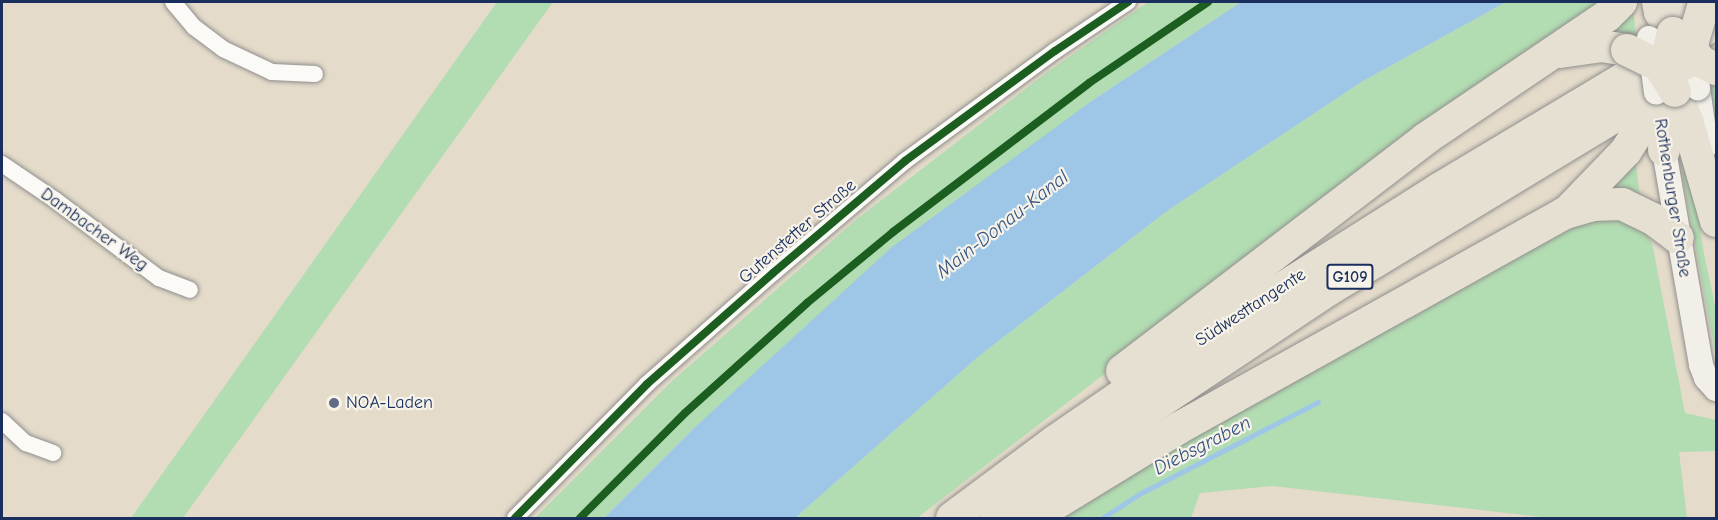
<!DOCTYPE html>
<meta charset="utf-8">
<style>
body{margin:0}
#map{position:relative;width:1718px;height:520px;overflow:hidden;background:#e4dbca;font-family:"Comic Neue",sans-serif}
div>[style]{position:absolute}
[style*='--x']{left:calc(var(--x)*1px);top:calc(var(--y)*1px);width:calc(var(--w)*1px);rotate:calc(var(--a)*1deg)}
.green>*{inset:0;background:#b2dcb2}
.water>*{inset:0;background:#9ec7e7}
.stream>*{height:5px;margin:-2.5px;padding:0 2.5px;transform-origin:2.5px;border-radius:2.5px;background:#9ec7e7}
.roads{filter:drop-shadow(0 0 2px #908f8e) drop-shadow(0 0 2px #908f8e)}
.street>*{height:16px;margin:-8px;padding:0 8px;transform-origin:8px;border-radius:8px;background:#fbfaf7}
.secondary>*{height:24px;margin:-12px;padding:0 12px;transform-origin:12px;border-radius:12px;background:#f2efe9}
.primary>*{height:27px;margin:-13.5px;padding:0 13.5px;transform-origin:13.5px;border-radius:13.5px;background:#e6e0d2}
.highway>*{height:32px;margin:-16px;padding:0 16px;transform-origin:16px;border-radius:16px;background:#e6e0d2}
.bridges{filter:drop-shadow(0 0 2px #908f8e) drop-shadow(0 0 2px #908f8e)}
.secondary-bridge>*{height:24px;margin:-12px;padding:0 12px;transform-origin:12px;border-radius:12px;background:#f2efe9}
.highway-bridge>*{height:32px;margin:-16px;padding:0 16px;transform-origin:16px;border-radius:16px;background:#e6e0d2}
.cycleway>*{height:8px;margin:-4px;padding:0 4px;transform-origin:4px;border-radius:4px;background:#1b5e20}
.dots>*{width:16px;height:16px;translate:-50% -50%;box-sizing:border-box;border:3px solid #f7f3e8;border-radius:50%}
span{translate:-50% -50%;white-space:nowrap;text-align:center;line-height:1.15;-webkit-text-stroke:4.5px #f7f3e8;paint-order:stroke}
.shield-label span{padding:2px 4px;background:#f7f3e8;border:2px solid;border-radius:4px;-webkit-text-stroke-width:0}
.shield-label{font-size:16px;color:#1b2f5e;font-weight:700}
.street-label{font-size:18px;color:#1b2f5e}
.poi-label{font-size:18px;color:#1b2f5e}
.left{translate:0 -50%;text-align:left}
.water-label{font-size:20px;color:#345383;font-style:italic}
.frame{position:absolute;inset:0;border:3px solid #1b2f5e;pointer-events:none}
</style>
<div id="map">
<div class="green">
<div style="clip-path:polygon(497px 2px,553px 2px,183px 518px,131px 518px)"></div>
<div style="clip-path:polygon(1148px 2px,1241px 2px,1093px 100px,693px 429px,604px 518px,535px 518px,672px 381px,857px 219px,1046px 73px)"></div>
<div style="clip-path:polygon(1506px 2px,1597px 2px,1595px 10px,1137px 349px,917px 518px,795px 518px,979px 356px,1167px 211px,1363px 81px)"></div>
<div style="clip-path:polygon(1633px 2px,1636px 41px,1615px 39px,1606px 22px)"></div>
<div style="clip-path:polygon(1707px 75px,1716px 78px,1716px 146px)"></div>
<div style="clip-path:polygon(1686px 134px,1704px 254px,1716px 310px,1716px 357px,1683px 179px,1682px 150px)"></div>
<div style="clip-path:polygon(1635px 159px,1640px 196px,1609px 191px)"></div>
<div style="clip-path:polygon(1591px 217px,1613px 218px,1634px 224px,1647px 235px,1652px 243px,1685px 413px,1716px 420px,1716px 451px,1679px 452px,1687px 518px,1550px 518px,1273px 486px,1200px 493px,1191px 518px,1045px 518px,1169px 442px)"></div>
</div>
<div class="water">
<div style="clip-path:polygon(1241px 2px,1506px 2px,1363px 81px,1167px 211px,979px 356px,795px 518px,604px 518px,693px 429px,892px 247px,1093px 100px)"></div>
</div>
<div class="stream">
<div style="--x:1102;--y:518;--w:46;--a:-32.7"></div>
<div style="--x:1141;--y:493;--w:199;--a:-27.2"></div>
</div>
<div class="roads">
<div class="street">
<div style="--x:173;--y:2;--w:33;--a:50"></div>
<div style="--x:194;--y:27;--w:36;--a:37"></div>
<div style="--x:223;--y:49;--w:54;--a:25.1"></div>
<div style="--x:272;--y:72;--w:43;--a:2.7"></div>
<div style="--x:2;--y:164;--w:64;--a:34.2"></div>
<div style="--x:55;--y:200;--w:130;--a:36.9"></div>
<div style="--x:159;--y:278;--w:33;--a:21"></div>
<div style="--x:2;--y:421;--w:33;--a:43"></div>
<div style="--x:26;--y:443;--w:29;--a:20"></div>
<div style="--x:515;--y:518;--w:188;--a:-45.4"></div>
<div style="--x:647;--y:384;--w:168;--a:-41.4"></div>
<div style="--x:773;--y:273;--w:173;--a:-40.3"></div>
<div style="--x:905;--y:161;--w:186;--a:-36.3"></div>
<div style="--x:1055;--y:51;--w:88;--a:-33.9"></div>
</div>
<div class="secondary">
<div style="--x:1698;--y:88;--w:58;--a:82"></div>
<div style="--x:1661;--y:133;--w:235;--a:80.2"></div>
<div style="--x:1701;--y:365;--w:14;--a:69"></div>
<div style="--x:1706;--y:378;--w:15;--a:48"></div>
</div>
<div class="primary">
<div style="--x:1684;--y:2;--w:15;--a:82"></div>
</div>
<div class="highway">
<div style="--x:1658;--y:2;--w:10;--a:79"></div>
<div style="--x:1660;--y:12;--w:25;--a:58"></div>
<div style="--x:1560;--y:52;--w:41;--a:-8.3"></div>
<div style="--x:1601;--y:46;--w:26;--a:9"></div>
<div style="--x:1675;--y:91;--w:31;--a:68"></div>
<div style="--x:1687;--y:120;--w:105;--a:74"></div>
<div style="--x:1664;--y:150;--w:21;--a:-87"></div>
<div style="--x:1665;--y:129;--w:39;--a:-75"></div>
<div style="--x:1568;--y:211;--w:83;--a:-46"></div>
<div style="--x:1626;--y:151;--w:26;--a:-58"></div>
<div style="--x:1640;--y:129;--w:39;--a:-66"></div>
<div style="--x:1122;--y:371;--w:382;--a:-37.4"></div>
<div style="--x:1425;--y:139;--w:220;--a:-34.1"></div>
<div style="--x:1607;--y:16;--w:20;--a:-45"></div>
<div style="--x:952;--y:518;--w:127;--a:-36.7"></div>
<div style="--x:1054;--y:442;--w:203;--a:-34.6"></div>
<div style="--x:1221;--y:327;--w:258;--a:-32.3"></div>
<div style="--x:1439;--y:189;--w:323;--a:-30.9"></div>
<div style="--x:997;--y:518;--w:189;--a:-35.5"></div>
<div style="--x:1151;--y:408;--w:213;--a:-33.7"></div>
<div style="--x:1328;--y:290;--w:413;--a:-31.2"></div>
<div style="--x:1032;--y:518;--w:170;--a:-31.5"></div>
<div style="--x:1177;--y:429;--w:444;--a:-29.1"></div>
<div style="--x:1565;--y:213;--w:29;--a:-16"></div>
<div style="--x:1593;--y:205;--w:29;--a:-2"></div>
<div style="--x:1622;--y:204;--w:34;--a:26"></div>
<div style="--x:1653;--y:219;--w:31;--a:37"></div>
</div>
</div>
<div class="bridges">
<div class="secondary-bridge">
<div style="--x:1649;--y:38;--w:55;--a:82.7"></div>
<div style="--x:1691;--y:48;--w:41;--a:80.1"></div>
</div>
<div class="highway-bridge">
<div style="--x:1627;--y:50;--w:28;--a:26"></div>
<div style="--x:1684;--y:64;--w:17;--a:-66"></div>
<div style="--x:1691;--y:48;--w:43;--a:-73.7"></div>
<div style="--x:1675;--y:91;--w:22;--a:-122"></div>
<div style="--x:1663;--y:72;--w:40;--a:-75.6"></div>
<div style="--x:1673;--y:33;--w:23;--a:40"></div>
<div style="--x:1691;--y:48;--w:16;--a:55"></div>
<div style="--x:1700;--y:61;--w:18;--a:27"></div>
</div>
</div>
<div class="cycleway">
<div style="--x:515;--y:518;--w:188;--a:-45.4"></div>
<div style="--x:647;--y:384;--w:168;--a:-41.4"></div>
<div style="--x:773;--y:273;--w:173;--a:-40.3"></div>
<div style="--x:905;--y:161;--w:186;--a:-36.3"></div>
<div style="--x:1055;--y:51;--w:88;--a:-33.9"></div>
<div style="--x:580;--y:518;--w:148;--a:-45"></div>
<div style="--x:685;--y:413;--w:164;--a:-42"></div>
<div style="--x:807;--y:303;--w:112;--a:-39.5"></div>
<div style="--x:893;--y:232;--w:246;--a:-37.2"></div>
<div style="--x:1089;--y:83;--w:144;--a:-34.2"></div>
</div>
<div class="dots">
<div style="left:334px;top:403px;background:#616b84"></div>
</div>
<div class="shield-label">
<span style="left:1350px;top:277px">G109</span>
</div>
<div class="street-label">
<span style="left:1672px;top:198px;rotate:81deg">Rothenburger Straße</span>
<span style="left:94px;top:230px;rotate:36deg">Dambacher Weg</span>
<span style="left:798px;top:232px;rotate:-41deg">Gutenstetter Straße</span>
<span style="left:1251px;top:308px;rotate:-33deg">Südwesttangente</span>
</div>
<div class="poi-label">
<span class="left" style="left:346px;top:403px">NOA-Laden</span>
</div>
<div class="water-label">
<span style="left:1002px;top:224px;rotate:-38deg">Main-Donau-Kanal</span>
<span style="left:1202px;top:445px;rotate:-27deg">Diebsgraben</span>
</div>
<div class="frame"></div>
</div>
